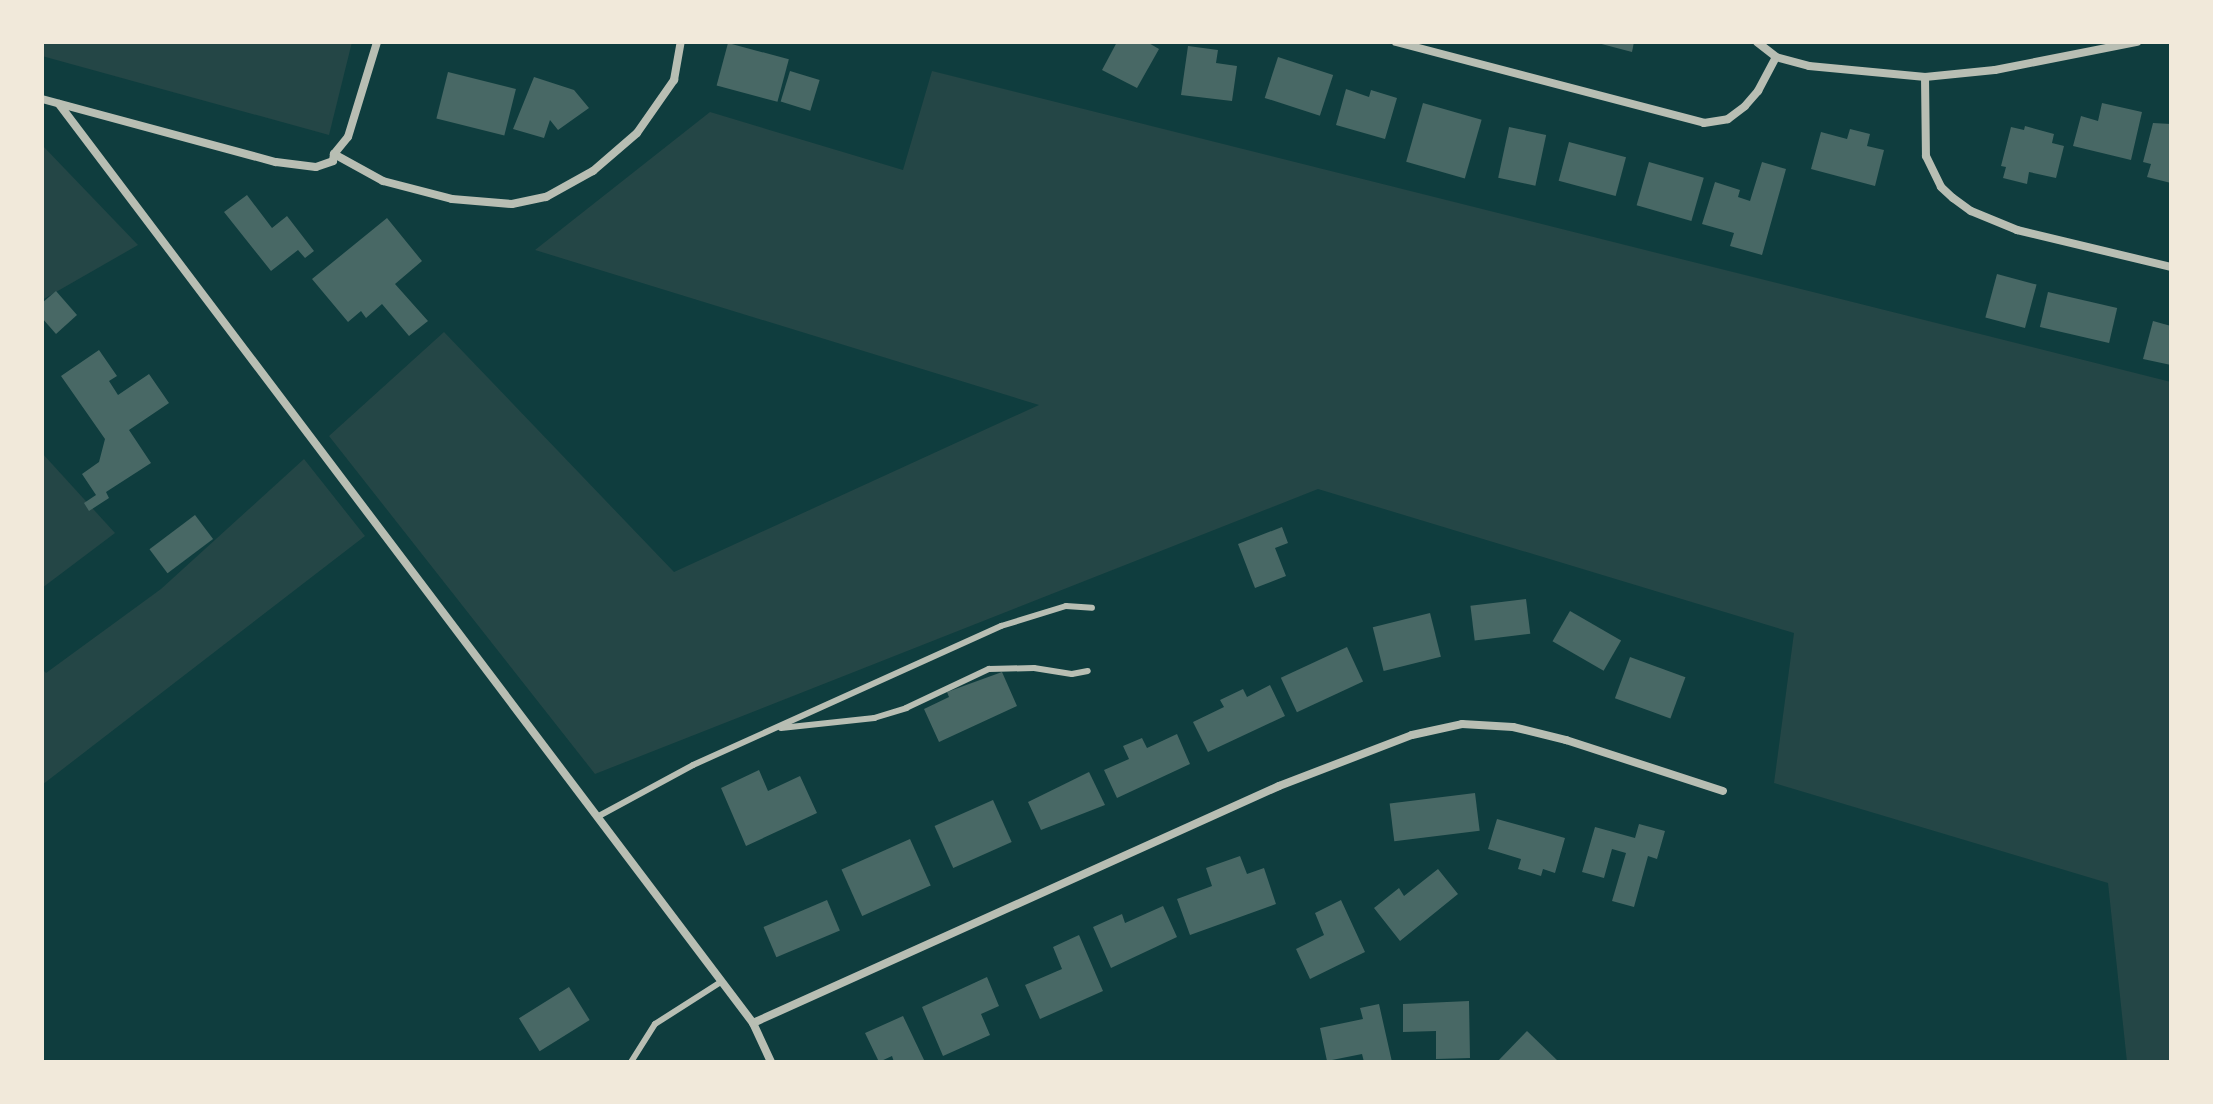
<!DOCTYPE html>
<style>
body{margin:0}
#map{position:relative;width:2213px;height:1104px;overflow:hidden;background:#0f3d3e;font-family:Helvetica,sans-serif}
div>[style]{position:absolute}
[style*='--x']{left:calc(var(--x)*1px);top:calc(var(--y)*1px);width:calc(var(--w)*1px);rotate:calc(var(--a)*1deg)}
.green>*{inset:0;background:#244646}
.building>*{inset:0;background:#486865;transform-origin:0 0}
.service>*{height:6px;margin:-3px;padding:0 3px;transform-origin:3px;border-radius:3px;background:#b8beb3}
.minor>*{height:8px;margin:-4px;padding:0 4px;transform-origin:4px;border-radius:4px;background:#b8beb3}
span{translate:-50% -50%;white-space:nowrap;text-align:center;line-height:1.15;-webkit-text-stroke:6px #f1e9da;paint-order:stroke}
.frame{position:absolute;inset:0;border:44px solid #f1e9da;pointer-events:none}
</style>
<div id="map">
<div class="green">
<div style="clip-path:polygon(42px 42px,352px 42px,329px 135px,42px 56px)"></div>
<div style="clip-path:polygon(932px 71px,2171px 382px,2171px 1062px,2127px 1062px,2108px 883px,1774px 783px,1794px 633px,1318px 489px,595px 774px,329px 436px,444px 332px,674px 572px,1039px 405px,535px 250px,710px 112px,903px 170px)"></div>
<div style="clip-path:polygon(42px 145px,138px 245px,42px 300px)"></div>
<div style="clip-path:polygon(42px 453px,115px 533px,42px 588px)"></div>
<div style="clip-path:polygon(304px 459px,365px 536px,42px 785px,42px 669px,46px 673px,161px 589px)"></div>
</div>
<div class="building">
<div style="clip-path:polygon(1117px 42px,1147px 42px,1159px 49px,1137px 88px,1102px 70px)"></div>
<div style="clip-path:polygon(1594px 42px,1634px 42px,1632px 52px)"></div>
<div style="left:728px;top:43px;width:63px;height:44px;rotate:15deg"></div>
<div style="clip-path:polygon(1188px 46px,1218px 50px,1216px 63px,1237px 66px,1232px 101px,1181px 95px)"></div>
<div style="left:1278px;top:57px;width:58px;height:43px;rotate:18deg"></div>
<div style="left:790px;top:71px;width:31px;height:32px;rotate:17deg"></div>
<div style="left:448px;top:72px;width:70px;height:48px;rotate:14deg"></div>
<div style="clip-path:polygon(534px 77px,574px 90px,589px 108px,558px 130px,550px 120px,544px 138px,513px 129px)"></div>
<div style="clip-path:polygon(1346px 89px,1369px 97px,1371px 90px,1397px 98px,1385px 139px,1336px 125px)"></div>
<div style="left:1423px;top:103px;width:61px;height:61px;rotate:16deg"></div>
<div style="clip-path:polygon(2102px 103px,2142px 112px,2131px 160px,2073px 146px,2081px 116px,2098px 121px)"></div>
<div style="clip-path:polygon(2153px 123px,2171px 124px,2171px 183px,2147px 177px,2151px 164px,2143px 162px)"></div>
<div style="clip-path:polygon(2025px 126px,2054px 134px,2052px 143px,2064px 146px,2056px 178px,2029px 172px,2027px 184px,2003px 178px,2006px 167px,2001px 166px,2011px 127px,2024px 130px)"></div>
<div style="left:1509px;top:127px;width:38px;height:52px;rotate:12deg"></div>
<div style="clip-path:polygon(1850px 129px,1870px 134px,1867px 146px,1884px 150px,1875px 186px,1811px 169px,1821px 132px,1847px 139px)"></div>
<div style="left:1569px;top:142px;width:59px;height:40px;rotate:15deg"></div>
<div style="left:1649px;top:162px;width:57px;height:45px;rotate:16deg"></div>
<div style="clip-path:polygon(1762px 162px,1786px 169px,1762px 255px,1730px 246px,1734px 233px,1702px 224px,1715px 182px,1740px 190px,1738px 197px,1750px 201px)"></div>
<div style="clip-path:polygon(247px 195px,272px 228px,287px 216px,314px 251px,305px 258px,298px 250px,271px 271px,224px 212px)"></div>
<div style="clip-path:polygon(387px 218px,422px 261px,395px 284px,428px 321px,409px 336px,382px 304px,366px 318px,361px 311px,348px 322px,312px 279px)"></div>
<div style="left:1997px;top:274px;width:41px;height:45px;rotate:15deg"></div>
<div style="clip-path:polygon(56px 291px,77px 315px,56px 334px,42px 318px,42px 303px)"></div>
<div style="left:2048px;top:292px;width:71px;height:36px;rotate:13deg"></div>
<div style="clip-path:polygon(2153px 321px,2171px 326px,2171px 365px,2143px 359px)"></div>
<div style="clip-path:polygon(99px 350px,117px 376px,109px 381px,118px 395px,149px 374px,169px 403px,129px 430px,151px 463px,106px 492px,109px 498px,89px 511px,84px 503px,96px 495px,82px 474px,99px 462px,105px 439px,61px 376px)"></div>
<div style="left:195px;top:515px;width:30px;height:57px;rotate:53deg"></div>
<div style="clip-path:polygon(1282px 527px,1288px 543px,1275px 548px,1286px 576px,1255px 588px,1238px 544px)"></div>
<div style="left:1526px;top:599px;width:35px;height:56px;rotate:83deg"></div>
<div style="left:1570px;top:611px;width:59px;height:35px;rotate:30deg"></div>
<div style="left:1430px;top:613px;width:45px;height:59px;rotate:76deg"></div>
<div style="left:1347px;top:647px;width:38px;height:73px;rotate:65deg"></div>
<div style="left:1630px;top:657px;width:59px;height:44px;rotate:20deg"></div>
<div style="clip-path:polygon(1002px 672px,1017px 706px,939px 742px,924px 709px,949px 697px,947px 692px)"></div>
<div style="clip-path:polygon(1270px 685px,1285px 716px,1208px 752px,1193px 722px,1224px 707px,1220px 700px,1243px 689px,1247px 697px)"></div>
<div style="clip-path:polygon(1177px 734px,1190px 764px,1117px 798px,1104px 770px,1129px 759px,1123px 746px,1142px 738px,1147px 748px)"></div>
<div style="clip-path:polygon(759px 770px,768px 791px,800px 776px,817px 813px,746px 846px,721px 788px)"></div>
<div style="clip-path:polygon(1089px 772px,1105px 805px,1041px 830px,1028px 802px)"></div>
<div style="left:1475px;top:793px;width:38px;height:86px;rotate:83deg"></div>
<div style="left:993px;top:800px;width:46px;height:64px;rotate:66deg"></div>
<div style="clip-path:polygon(1497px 819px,1565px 838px,1555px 873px,1543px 869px,1541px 876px,1518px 869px,1521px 859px,1488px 849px)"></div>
<div style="clip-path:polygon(1639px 824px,1665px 831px,1657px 859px,1648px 856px,1634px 907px,1612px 901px,1626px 853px,1612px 849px,1604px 878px,1582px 872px,1595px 827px,1635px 838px)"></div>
<div style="left:910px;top:839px;width:51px;height:75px;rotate:66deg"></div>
<div style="clip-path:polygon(1240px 856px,1247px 874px,1264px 868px,1276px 904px,1190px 935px,1177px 899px,1212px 886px,1206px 868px)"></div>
<div style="clip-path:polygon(1438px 869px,1458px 894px,1400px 941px,1374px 908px,1399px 888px,1404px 896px)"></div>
<div style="left:827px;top:900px;width:33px;height:69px;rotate:67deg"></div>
<div style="clip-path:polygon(1341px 900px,1365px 952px,1310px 979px,1296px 949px,1324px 935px,1315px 913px)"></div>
<div style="clip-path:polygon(1163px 906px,1177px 937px,1111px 968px,1093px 927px,1122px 914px,1125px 923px)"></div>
<div style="clip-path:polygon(1079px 935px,1103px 991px,1040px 1019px,1025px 985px,1062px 969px,1053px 947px)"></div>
<div style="clip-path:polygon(987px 977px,999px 1006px,981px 1014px,990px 1035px,943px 1056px,922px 1007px)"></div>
<div style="left:569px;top:987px;width:39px;height:59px;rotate:58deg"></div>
<div style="clip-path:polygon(1469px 1001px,1470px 1058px,1436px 1059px,1436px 1031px,1403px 1032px,1403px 1004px)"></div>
<div style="clip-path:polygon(1379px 1004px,1392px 1062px,1364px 1062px,1362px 1054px,1327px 1061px,1320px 1028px,1363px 1019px,1360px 1008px)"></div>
<div style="clip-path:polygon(903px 1016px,925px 1062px,894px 1062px,892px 1056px,879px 1062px,865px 1033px)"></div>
<div style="clip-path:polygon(1527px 1031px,1559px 1062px,1497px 1062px)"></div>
</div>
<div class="service">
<div style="--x:781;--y:728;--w:94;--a:-6.1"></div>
<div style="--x:874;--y:718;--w:34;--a:-17"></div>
<div style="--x:906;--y:708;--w:92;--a:-25.2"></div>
<div style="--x:989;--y:669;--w:45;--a:-1.3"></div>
<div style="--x:1034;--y:668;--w:38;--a:9"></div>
<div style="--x:1072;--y:674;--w:16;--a:-11"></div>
<div style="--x:597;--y:817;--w:109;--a:-28.4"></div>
<div style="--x:693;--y:765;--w:338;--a:-24.3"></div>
<div style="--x:1001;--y:626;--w:68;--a:-17.1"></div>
<div style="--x:1066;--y:606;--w:26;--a:4"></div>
<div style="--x:631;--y:1062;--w:45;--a:-57.7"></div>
<div style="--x:655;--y:1024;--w:78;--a:-32.5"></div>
</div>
<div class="minor">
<div style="--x:1396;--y:42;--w:318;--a:14.7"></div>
<div style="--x:1704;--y:123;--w:24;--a:-9"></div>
<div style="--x:1728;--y:119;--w:21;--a:-37"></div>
<div style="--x:1745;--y:106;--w:20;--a:-49"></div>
<div style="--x:1758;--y:91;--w:38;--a:-62"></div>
<div style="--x:1776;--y:57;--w:34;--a:15"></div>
<div style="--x:1809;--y:66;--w:117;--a:5.4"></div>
<div style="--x:1925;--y:77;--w:70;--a:-5.7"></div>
<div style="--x:1995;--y:70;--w:145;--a:-11.2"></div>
<div style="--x:1757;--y:42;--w:24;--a:38"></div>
<div style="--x:1925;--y:77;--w:79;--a:89.3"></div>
<div style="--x:1926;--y:156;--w:34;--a:64"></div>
<div style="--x:1941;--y:187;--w:16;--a:43"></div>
<div style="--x:1953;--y:198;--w:22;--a:36"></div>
<div style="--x:1971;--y:211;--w:50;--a:22.4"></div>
<div style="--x:2017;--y:230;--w:158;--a:13.5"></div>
<div style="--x:42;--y:99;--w:242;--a:15.1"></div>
<div style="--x:276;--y:162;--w:40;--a:7.1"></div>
<div style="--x:316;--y:167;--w:18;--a:-19"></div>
<div style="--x:333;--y:161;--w:7;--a:-82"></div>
<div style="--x:334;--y:154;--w:22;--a:-51"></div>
<div style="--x:348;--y:137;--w:99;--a:-73"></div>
<div style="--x:59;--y:104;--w:1152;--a:52.94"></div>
<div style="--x:753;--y:1023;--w:43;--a:65.2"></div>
<div style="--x:334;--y:154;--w:56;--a:28.9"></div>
<div style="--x:383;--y:181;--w:71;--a:14.6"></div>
<div style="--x:452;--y:199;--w:60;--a:4.8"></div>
<div style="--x:512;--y:204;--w:35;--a:-12"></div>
<div style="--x:546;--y:197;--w:54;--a:-29"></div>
<div style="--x:593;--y:171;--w:58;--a:-40.8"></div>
<div style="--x:637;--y:133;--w:65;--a:-55.1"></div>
<div style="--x:674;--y:80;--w:39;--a:-80"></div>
<div style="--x:753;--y:1023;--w:577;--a:-24.25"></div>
<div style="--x:1279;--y:786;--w:142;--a:-21"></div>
<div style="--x:1412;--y:735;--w:51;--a:-12.4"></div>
<div style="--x:1462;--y:724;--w:51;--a:3.4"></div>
<div style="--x:1513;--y:727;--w:55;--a:13.8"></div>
<div style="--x:1566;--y:740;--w:165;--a:18"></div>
</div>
<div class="frame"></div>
</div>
